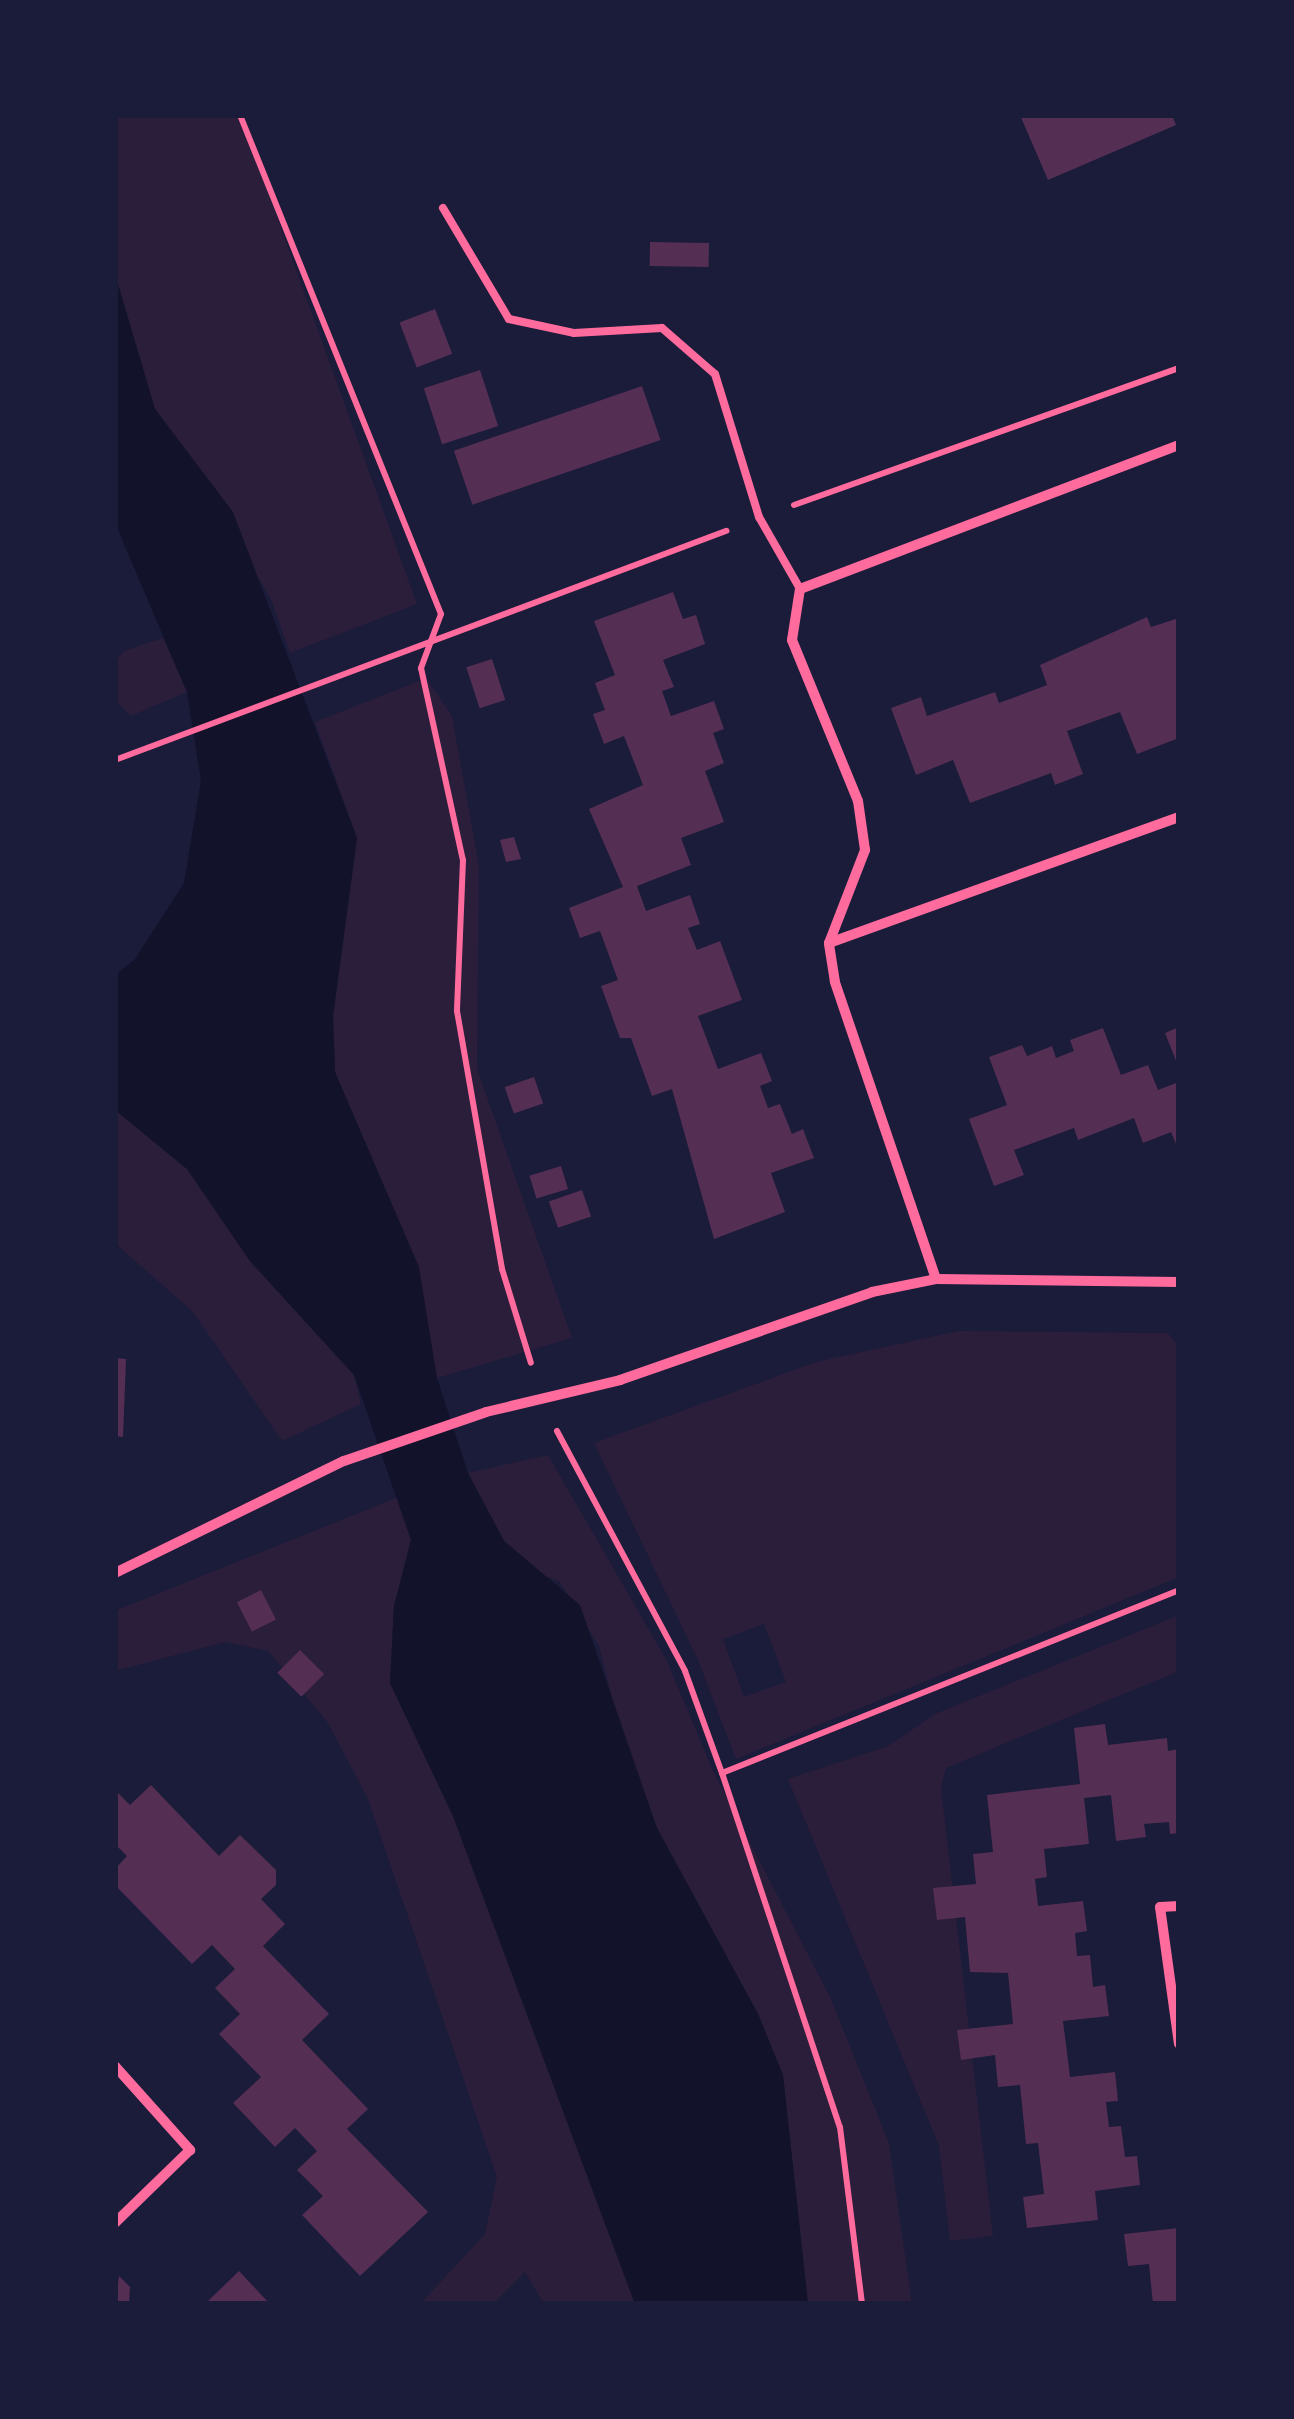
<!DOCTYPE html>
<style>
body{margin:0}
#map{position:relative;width:1294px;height:2419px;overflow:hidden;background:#1b1b3a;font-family:Figtree,sans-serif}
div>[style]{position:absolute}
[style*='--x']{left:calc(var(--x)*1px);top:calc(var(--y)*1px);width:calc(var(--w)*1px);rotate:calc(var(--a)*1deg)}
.green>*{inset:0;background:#2a1e3b}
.water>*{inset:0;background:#12122b}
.building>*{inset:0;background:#542f53;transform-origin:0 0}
.path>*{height:6px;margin:-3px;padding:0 3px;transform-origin:3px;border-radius:3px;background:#ff6b9d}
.service>*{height:8px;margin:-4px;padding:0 4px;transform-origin:4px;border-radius:4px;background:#ff6b9d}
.minor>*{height:10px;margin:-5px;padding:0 5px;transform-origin:5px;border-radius:5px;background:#ff6b9d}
span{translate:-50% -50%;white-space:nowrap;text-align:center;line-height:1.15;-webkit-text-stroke:10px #1b1b3a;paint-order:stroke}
.frame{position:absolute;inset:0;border:118px solid #1b1b3a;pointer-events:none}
</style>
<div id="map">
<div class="green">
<div style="clip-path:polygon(115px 115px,240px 115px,417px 604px,290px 653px,271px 599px,155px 410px,115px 274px)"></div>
<div style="clip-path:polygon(163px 638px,187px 692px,131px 716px,115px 700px,115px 662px,124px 651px)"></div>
<div style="clip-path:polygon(426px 678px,452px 716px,479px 866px,477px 1069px,572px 1338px,437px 1378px,418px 1267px,335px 1072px,333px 1016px,357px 838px,315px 722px)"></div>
<div style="clip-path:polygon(115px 1110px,187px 1169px,250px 1261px,354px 1375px,361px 1404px,282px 1441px,193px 1312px,115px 1243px)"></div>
<div style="clip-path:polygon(evenodd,958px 1331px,1168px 1333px,1179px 1347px,1179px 1577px,736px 1759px,698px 1660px,594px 1443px,816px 1362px,958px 1331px,764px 1624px,786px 1682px,744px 1697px,723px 1639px,764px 1624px)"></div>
<div style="clip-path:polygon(548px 1455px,667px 1661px,712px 1769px,831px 1999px,889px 2143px,912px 2304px,808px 2304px,783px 2075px,758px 2014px,657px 1828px,620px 1730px,599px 1646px,559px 1581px,532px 1571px,504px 1541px,468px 1473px)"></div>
<div style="clip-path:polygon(398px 1497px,411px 1540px,394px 1606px,390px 1683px,453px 1816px,635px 2304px,544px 2304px,525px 2272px,493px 2304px,420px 2304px,485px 2234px,497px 2177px,368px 1799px,328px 1723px,268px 1651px,225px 1642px,115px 1671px,115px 1611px)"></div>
<div style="clip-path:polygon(1179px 1615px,1179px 1671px,946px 1768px,941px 1788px,993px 2236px,950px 2241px,939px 2146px,788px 1779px,888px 1746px,935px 1714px)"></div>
</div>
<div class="water">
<div style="clip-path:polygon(115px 274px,155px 409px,233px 512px,357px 838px,333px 1016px,335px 1072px,419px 1267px,437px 1378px,468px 1473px,504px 1541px,580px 1605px,657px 1828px,758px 2014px,783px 2075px,808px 2304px,635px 2304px,453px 1816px,390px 1683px,394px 1606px,411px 1540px,354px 1375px,250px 1261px,187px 1169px,115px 1110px,115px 975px,135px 959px,184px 883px,201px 781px,187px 692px,115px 523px)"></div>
</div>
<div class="building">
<div style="clip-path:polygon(1020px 115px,1172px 115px,1176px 125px,1048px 180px)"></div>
<div style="left:650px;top:242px;width:59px;height:24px;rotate:1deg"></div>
<div style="left:435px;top:309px;width:48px;height:38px;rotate:69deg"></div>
<div style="left:480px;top:370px;width:59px;height:59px;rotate:72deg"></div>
<div style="left:642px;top:386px;width:57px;height:199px;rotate:71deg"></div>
<div style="clip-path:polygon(673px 592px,683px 619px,696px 615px,705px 644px,663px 660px,674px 687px,662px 691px,671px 716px,714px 701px,724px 729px,713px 733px,724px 763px,705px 771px,724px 822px,681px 838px,691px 865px,637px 886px,646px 911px,690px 895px,700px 924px,688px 928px,697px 950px,720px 941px,742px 1000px,698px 1016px,718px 1069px,761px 1053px,772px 1081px,760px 1086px,768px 1108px,780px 1104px,792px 1134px,803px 1129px,814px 1158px,771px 1173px,785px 1212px,714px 1239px,672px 1089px,652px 1096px,631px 1038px,620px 1038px,601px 986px,618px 980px,600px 931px,580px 938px,569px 908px,623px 887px,589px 809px,643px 785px,624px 736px,604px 744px,593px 714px,605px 710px,595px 683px,615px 675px,594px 621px)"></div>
<div style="clip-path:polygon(1147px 617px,1151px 627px,1179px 618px,1179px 738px,1137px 754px,1120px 712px,1067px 731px,1083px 774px,1055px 785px,1051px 773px,970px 803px,953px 760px,916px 775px,891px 708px,921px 697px,927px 716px,995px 692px,999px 703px,1047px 685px,1040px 665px)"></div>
<div style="left:492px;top:659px;width:43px;height:27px;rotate:72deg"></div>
<div style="clip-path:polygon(514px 837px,521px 859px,506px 862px,500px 840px)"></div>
<div style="clip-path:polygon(1179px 1027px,1179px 1068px,1165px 1033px)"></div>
<div style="clip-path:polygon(1103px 1028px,1121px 1075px,1148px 1065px,1158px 1090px,1179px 1082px,1179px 1151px,1171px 1132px,1143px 1143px,1134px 1118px,1078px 1140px,1074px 1128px,1014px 1150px,1024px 1175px,994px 1186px,969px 1119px,1007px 1105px,989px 1057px,1022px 1045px,1027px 1056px,1052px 1046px,1056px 1058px,1074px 1051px,1070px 1040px)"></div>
<div style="left:534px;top:1077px;width:28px;height:31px;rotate:71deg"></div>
<div style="left:561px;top:1166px;width:24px;height:33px;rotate:73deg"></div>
<div style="left:582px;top:1190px;width:28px;height:35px;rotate:71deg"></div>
<div style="clip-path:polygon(115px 1358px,126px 1359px,123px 1437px,115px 1436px)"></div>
<div style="left:261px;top:1590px;width:33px;height:27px;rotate:63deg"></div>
<div style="left:300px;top:1650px;width:34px;height:32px;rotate:45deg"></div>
<div style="clip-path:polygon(1105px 1724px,1108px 1745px,1167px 1738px,1168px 1751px,1179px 1749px,1179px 1833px,1170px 1834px,1169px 1822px,1144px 1824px,1146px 1837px,1116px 1841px,1111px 1795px,1084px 1798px,1089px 1844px,1044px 1849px,1047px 1877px,1035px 1879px,1038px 1906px,1083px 1901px,1087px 1931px,1075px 1933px,1077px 1956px,1090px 1955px,1093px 1987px,1105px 1985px,1109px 2016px,1063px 2021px,1070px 2077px,1115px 2072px,1118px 2101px,1106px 2102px,1109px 2127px,1121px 2126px,1125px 2157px,1137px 2156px,1140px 2185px,1095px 2191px,1098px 2220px,1027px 2228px,1023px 2197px,1044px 2194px,1038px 2143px,1026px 2144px,1020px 2085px,998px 2087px,995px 2055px,961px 2060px,957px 2030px,1013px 2024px,1008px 1973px,970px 1972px,965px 1917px,937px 1920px,933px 1888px,976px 1884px,973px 1854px,993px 1852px,987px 1795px,1080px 1784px,1074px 1728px)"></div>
<div style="clip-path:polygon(151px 1785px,219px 1856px,240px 1835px,276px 1870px,276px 1885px,261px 1899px,285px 1924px,263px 1946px,329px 2014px,302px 2040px,368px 2109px,347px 2129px,428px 2212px,360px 2276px,302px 2215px,323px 2196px,297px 2170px,317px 2151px,295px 2128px,275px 2147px,233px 2103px,261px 2077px,219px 2034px,240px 2014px,215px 1988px,235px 1969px,212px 1945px,192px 1964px,115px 1885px,115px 1869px,127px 1856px,115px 1844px,115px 1790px,130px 1805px)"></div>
<div style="clip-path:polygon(1179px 2228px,1179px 2304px,1153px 2304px,1149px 2264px,1128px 2266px,1124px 2234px)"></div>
<div style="clip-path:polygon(239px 2271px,270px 2304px,205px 2304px)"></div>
<div style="clip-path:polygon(119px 2276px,130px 2287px,129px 2304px,115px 2304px)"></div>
</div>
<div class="path">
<div style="--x:240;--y:115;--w:538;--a:68.06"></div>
<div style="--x:441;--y:614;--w:58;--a:110.3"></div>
<div style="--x:421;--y:668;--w:197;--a:77.7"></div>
<div style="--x:463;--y:860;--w:151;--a:92.3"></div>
<div style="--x:457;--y:1011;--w:262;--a:80.1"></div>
<div style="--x:502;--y:1269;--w:98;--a:72.9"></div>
<div style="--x:794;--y:505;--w:409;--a:-19.6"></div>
<div style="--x:115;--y:760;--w:653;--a:-20.55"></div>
<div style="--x:557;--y:1431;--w:272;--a:61.9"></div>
<div style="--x:685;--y:1671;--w:109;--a:70.1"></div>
<div style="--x:722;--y:1773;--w:492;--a:-21.8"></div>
<div style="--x:722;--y:1773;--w:373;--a:71.6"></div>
<div style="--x:840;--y:2127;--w:178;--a:82.9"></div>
</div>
<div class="service">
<div style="--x:443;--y:208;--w:129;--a:59.3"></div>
<div style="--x:509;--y:319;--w:66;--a:12.2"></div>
<div style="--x:574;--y:333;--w:88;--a:-3.3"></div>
<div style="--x:662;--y:328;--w:70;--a:41"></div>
<div style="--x:715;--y:374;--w:150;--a:72.9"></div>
<div style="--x:759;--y:517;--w:83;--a:60.3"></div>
</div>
<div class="minor">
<div style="--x:829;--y:943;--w:372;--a:-19.8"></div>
<div style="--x:936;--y:1279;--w:314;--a:-108.8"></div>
<div style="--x:835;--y:982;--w:39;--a:-99"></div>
<div style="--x:829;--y:943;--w:100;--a:-68.8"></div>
<div style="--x:865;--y:850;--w:49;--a:-98.1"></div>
<div style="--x:858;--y:801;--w:174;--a:-112.3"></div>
<div style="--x:792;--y:640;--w:52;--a:-81.1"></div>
<div style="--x:800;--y:589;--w:405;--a:-20.8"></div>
<div style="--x:115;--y:1573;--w:255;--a:-26.1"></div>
<div style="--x:344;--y:1461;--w:150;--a:-19"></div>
<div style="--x:486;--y:1412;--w:138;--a:-13.4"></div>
<div style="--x:620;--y:1380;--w:267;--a:-19.2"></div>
<div style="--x:872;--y:1292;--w:65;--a:-11.5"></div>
<div style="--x:936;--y:1279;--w:243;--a:0.7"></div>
<div style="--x:1179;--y:1906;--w:19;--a:177"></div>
<div style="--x:1160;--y:1907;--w:138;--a:82.1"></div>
<div style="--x:115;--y:2066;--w:113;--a:48.2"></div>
<div style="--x:190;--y:2150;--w:105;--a:135.8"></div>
</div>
<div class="frame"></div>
</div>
